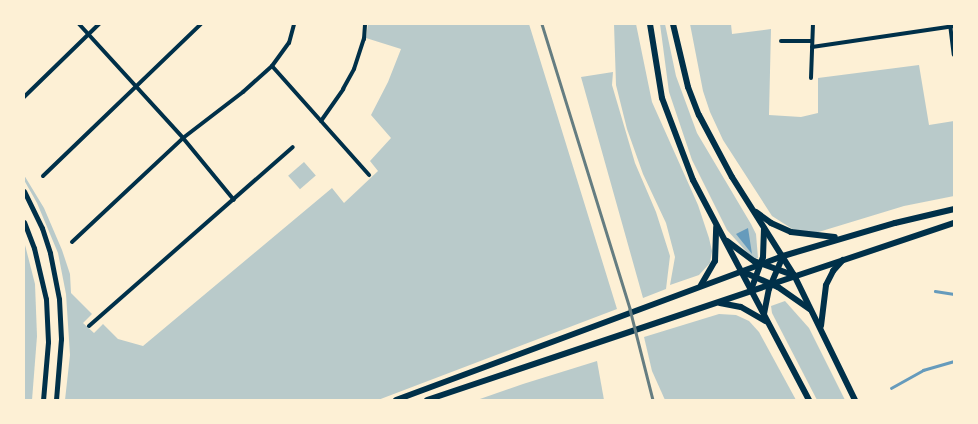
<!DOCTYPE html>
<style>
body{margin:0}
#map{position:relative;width:978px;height:424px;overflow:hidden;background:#fdf0d5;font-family:Arial,sans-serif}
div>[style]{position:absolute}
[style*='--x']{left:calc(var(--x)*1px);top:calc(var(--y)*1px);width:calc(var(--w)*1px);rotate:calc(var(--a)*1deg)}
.green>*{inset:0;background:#b9caca;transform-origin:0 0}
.water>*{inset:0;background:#669bbc}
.stream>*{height:2.5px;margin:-1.25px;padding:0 1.25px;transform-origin:1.25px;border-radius:1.25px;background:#669bbc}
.minor>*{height:4px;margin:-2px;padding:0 2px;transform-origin:2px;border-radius:2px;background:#003049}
.tertiary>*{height:5px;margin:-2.5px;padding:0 2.5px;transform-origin:2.5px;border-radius:2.5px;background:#003049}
.primary>*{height:6px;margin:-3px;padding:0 3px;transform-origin:3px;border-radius:3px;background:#003049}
.rail>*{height:2.5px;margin:-1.25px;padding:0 1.25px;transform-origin:1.25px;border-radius:1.25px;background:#657d81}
span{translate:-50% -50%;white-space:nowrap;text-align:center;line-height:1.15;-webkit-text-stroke:4px #fdf0d5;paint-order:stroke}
.frame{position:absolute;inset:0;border:25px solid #fdf0d5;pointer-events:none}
</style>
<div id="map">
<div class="green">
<div style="clip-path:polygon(368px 24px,529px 24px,617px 309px,378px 400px,65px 400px,70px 355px,66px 294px,58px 253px,37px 203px,24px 180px,24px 175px,44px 208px,62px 250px,70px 274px,71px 293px,92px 314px,83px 323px,94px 333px,103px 324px,118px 339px,143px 346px,332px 188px,344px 203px,378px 171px,370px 161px,391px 138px,371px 115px,388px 82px,401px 49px,366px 38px)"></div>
<div style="clip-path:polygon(614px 24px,636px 24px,652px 102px,698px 205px,709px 238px,712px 251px,710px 263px,699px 275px,670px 285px,675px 257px,666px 223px,643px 174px,627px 129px,616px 85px)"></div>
<div style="clip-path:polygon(660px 24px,665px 24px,676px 76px,697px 133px,751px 224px,756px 234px,758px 258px,753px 259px,727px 230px,692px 160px,669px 92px)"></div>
<div style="clip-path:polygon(690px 24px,731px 24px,732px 34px,771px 29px,769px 115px,801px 117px,818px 113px,818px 78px,919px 65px,929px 125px,954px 121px,954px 196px,904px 206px,812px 234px,794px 230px,772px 216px,723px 140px,710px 112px,703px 91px)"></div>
<div style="clip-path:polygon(613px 72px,612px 85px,635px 163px,656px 212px,670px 256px,666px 289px,643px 298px,581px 77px)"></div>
<div style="left:304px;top:162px;width:18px;height:21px;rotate:49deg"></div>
<div style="clip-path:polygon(24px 241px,35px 284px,37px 336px,32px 400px,24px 400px)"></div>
<div style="clip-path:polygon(785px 301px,809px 328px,845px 400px,817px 400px,772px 313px,771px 306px)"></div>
<div style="clip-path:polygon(719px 314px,736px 315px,749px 321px,759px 332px,796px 400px,665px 400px,652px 371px,644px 337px)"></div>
<div style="clip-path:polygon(597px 361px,604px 400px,477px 400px,523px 384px)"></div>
</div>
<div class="water">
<div style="clip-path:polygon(748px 228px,752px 254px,736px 234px)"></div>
</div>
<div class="stream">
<div style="--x:935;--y:291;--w:19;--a:9"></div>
<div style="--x:891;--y:388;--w:37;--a:-29"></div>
<div style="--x:923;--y:370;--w:32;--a:-16"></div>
</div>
<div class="minor">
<div style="--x:79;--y:24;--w:154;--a:47.6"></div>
<div style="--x:183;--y:138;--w:80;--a:50.6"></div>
<div style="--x:950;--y:24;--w:31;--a:83"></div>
<div style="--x:781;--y:41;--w:31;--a:0"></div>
<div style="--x:812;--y:47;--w:144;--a:-8.4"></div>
<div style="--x:272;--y:66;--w:146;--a:48.3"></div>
<div style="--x:811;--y:78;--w:54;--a:-87.9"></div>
<div style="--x:24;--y:97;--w:105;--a:-44.2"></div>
<div style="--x:321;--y:121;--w:39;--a:-55"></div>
<div style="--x:343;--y:89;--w:23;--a:-61"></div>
<div style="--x:354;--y:69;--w:32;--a:-72"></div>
<div style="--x:364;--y:39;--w:15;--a:-86"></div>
<div style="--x:43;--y:176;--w:219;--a:-43.9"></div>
<div style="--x:72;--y:242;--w:152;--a:-43.1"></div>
<div style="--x:183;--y:138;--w:76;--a:-37.5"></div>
<div style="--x:243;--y:92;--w:39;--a:-42"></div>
<div style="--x:272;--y:66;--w:29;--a:-54"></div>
<div style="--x:289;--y:43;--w:20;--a:-75"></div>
<div style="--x:89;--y:326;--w:271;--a:-41.3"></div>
</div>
<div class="tertiary">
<div style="--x:24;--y:191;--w:41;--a:64.1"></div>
<div style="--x:42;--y:228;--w:26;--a:72"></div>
<div style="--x:50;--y:253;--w:47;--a:78.9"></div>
<div style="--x:59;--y:299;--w:40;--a:87.1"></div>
<div style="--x:61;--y:339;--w:61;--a:94.7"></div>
<div style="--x:24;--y:222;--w:28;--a:69"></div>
<div style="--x:34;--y:248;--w:52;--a:76.8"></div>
<div style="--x:46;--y:299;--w:43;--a:87.3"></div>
<div style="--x:48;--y:342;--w:58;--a:94.9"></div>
</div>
<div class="primary">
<div style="--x:650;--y:24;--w:75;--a:80.8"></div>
<div style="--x:662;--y:98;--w:88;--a:69.3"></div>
<div style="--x:693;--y:180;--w:249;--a:62.2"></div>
<div style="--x:673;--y:24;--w:65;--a:76.6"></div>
<div style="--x:688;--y:87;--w:30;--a:69"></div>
<div style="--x:699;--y:115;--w:70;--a:62"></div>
<div style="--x:732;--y:177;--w:116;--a:57.7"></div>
<div style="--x:794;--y:275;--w:139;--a:64"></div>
<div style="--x:756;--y:212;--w:19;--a:36"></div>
<div style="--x:771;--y:223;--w:22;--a:24"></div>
<div style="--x:791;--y:232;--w:44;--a:6.5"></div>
<div style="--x:727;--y:241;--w:34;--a:37"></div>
<div style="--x:754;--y:261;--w:41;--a:19.7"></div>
<div style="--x:741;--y:271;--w:40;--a:23.4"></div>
<div style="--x:778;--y:287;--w:39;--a:35"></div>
<div style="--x:701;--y:285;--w:28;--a:-60"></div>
<div style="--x:715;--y:261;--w:34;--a:-88"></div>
<div style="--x:751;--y:290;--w:35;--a:-70"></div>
<div style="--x:763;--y:257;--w:28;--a:-88"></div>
<div style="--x:720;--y:303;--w:21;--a:11"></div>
<div style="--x:741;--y:307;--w:28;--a:30"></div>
<div style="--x:764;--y:314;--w:25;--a:-79"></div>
<div style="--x:769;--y:289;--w:36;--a:-67"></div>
<div style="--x:821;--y:326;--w:41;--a:-83"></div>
<div style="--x:826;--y:285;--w:16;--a:-63"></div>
<div style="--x:833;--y:271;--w:15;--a:-48"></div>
<div style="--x:396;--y:400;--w:413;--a:-20.4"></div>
<div style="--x:783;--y:256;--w:117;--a:-16.4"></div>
<div style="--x:895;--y:223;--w:61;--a:-13.3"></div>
<div style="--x:427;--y:400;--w:556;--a:-18.57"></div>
</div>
<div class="rail">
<div style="--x:542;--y:24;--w:298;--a:72.8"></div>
<div style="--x:630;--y:309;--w:94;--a:75.8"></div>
</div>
<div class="frame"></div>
</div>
